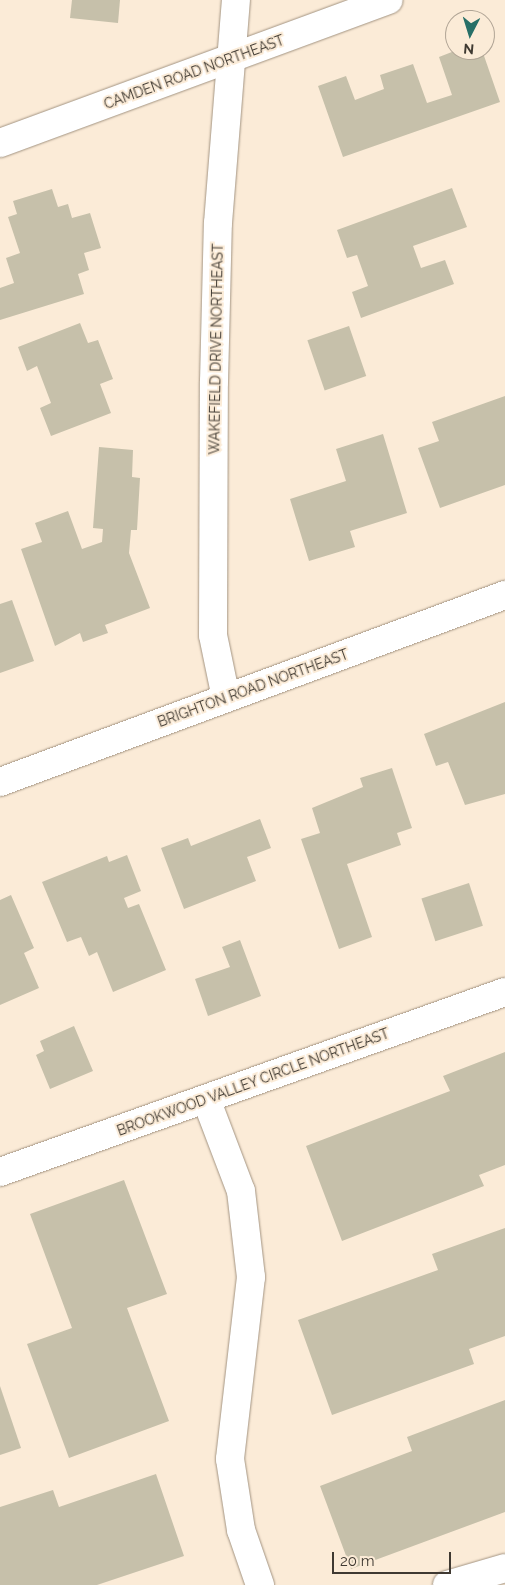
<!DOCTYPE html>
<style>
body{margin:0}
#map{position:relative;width:505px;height:1585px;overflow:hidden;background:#fbebd7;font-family:Raleway,sans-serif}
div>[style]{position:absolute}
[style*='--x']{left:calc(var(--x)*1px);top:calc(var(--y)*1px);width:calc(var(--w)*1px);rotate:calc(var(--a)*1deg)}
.building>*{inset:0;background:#c6c0aa;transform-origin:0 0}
.roads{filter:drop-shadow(0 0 1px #a39482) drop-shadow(0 0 1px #a39482)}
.minor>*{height:28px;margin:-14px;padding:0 14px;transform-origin:14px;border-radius:14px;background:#fff}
span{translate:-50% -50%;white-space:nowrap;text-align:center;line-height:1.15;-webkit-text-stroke:4px #fbebd7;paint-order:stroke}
.street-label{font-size:14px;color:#3f3931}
.north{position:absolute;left:445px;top:10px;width:50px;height:50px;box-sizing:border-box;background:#fbebd7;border:1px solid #b0a495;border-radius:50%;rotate:185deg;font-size:14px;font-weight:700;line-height:20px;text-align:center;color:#3f3931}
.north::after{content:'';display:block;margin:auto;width:18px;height:22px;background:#276f67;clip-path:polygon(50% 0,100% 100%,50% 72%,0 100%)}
.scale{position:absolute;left:332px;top:1552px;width:119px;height:22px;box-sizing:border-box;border:2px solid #3f3931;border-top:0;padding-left:6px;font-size:15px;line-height:18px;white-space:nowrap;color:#3f3931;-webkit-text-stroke:4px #fbebd7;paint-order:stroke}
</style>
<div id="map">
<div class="building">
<div style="clip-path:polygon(72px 0,120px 0,118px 23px,70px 18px)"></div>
<div style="clip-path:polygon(457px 50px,482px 50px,500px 102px,343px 157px,318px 86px,346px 76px,355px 100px,384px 89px,380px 75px,413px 64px,427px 103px,452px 95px,439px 57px)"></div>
<div style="clip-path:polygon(452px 188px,467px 227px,413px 246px,421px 268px,445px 260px,454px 284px,361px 318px,352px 292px,368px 286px,357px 255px,347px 258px,337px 230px)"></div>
<div style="clip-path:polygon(52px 189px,58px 207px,68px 204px,72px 218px,90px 213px,101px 248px,84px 253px,89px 270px,78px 274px,84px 294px,0 320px,0 288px,14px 283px,6px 258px,20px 253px,8px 217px,17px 214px,13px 201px)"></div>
<div style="clip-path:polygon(80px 323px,88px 343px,98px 340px,113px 379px,100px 384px,111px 413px,51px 436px,40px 408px,51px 403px,37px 366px,27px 371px,18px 347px)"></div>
<div style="left:349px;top:326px;width:53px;height:44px;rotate:71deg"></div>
<div style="clip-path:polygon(505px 396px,505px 485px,440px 508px,418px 448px,439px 441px,432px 422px)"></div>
<div style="clip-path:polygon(383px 434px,407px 513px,350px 531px,355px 547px,309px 561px,290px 499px,346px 481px,336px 449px)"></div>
<div style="clip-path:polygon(99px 447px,133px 450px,132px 477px,140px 478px,137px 530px,131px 530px,129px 553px,150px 608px,105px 625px,108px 633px,83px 642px,80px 633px,55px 646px,21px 549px,42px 542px,35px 523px,68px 511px,82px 549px,102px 542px,103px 529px,93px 528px)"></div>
<div style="clip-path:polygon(12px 600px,34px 661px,0 673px,0 604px)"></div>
<div style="clip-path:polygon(505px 702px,505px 794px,465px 805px,448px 762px,436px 766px,424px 734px)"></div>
<div style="clip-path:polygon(392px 768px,412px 828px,397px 833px,401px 845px,347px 864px,372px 937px,339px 949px,301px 839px,320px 833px,312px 808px,363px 787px,360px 778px)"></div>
<div style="clip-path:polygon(260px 819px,271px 848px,247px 857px,256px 881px,184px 909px,161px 848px,188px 838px,191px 846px)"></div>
<div style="clip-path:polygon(127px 855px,141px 891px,124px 898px,128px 908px,139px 904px,166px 970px,113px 992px,97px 952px,89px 956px,81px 937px,67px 942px,42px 882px,107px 856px,109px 862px)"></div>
<div style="left:469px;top:883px;width:45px;height:50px;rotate:72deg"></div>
<div style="clip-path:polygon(11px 895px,34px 948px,24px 953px,39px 988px,0 1005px,0 900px)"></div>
<div style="clip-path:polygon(240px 940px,261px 996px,208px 1016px,195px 979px,230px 967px,222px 947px)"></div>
<div style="clip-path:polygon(74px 1026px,93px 1071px,50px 1089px,36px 1055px,44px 1051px,40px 1041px)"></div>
<div style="clip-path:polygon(505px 1052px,505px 1165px,479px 1175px,484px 1186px,342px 1241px,306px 1146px,450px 1091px,443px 1076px)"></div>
<div style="clip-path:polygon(124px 1180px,167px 1294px,127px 1308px,169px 1421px,69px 1458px,27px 1344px,72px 1328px,30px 1214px)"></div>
<div style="clip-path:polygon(505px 1228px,505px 1336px,469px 1349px,474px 1364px,332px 1415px,298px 1320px,438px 1270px,432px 1254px)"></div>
<div style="clip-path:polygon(0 1386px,21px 1448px,0 1455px)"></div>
<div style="clip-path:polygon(505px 1400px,505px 1512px,351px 1569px,320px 1486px,412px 1451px,407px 1437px)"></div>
<div style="clip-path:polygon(156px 1474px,184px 1556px,97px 1585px,0 1585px,0 1507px,53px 1490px,59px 1507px)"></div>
</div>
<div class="roads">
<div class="minor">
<div style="--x:0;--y:143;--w:414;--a:-20.2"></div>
<div style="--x:226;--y:698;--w:64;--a:-101.7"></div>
<div style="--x:213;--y:635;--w:253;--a:-89.8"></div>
<div style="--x:214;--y:382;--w:159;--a:-88.6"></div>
<div style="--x:218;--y:223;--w:224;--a:-85.4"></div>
<div style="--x:0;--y:782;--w:539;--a:-20.32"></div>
<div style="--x:206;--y:1099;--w:98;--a:69.2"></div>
<div style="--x:241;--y:1191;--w:87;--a:83.4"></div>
<div style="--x:251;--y:1277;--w:183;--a:96.6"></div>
<div style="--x:230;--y:1459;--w:72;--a:81.2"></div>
<div style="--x:241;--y:1530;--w:58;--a:70.9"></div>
<div style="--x:0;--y:1172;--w:536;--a:-19.62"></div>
<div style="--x:447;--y:1585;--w:60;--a:-16.3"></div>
</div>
</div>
<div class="street-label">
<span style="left:194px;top:72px;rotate:-20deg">CAMDEN ROAD NORTHEAST</span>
<span style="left:216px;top:349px;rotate:-89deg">WAKEFIELD DRIVE NORTHEAST</span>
<span style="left:253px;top:688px;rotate:-20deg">BRIGHTON ROAD NORTHEAST</span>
<span style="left:253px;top:1082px;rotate:-20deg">BROOKWOOD VALLEY CIRCLE NORTHEAST</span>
</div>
<div class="north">N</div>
<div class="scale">20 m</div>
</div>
